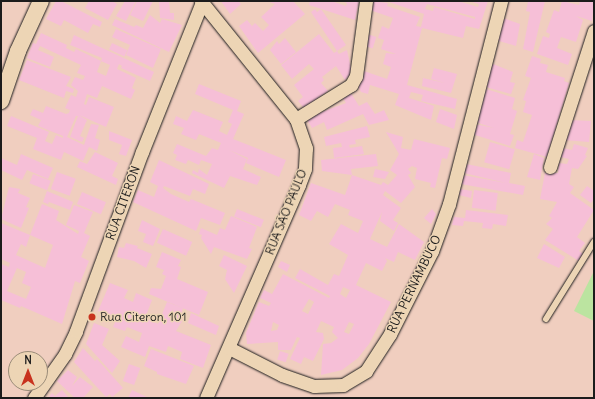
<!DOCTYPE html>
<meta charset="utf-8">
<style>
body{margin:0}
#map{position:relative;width:595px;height:399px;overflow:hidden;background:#f0cebf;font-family:Delius,sans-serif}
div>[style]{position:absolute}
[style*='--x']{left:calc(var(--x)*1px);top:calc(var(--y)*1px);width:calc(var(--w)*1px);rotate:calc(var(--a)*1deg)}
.green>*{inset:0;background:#bbe4a0}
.building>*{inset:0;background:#f6bfd7;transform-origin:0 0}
.roads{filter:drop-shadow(0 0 1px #1c1c1c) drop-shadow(0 0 1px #1c1c1c)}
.service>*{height:6px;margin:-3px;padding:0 3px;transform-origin:3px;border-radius:3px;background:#edd5b5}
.minor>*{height:13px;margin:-6.5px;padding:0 6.5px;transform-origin:6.5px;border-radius:6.5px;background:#edd5b5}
.tertiary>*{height:16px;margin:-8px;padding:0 8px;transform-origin:8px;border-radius:8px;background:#edd5b5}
.dots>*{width:11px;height:11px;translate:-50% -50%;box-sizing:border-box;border:2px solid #edd5b5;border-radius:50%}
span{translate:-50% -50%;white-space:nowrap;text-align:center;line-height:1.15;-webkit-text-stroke:3px #edd5b5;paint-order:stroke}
.street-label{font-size:12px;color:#1c1c1c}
.poi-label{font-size:12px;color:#1c1c1c}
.left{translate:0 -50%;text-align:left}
.frame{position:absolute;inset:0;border:2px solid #1c1c1c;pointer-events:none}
.north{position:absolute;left:8px;top:351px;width:40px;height:40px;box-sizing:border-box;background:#edd5b5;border:1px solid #998b78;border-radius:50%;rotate:0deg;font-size:11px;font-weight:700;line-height:16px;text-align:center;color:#1c1c1c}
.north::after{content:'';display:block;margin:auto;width:14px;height:18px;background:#c8321e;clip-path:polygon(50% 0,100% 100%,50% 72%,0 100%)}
</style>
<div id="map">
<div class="green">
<div style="clip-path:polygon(594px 271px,594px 321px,574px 311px)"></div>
</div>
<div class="building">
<div style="clip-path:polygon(56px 1px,61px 1px,102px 22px,100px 27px,93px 24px,88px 33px,64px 20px,61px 26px,46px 19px)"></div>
<div style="clip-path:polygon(89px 1px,112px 1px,117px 4px,108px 20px,85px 8px)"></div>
<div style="clip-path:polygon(125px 1px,136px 1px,126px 21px,116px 16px)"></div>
<div style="clip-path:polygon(137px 1px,153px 1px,143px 21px,130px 15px)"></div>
<div style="clip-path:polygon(159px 1px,169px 1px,170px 13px,174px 13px,174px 20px,160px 18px)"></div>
<div style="clip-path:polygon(221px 1px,238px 1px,241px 4px,230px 14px)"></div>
<div style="clip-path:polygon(267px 1px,293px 1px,305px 14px,258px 53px,239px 26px,247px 20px,252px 26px,255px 23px,263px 31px,269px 25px,261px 17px,275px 4px)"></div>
<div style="clip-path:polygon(310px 1px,331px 1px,346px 6px,347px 3px,342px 1px,359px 1px,355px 20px,309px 5px)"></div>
<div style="clip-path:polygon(evenodd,373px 1px,388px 3px,387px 6px,420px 17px,416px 26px,421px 27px,424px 14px,386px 1px,458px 1px,478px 7px,479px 4px,469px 1px,488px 1px,479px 29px,466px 26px,463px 38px,422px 28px,407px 85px,457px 99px,455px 109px,421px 101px,423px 95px,411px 92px,409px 98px,434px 106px,431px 120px,395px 105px,399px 94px,370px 85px,368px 94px,361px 92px,357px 84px,361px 70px,387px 79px,391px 67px,383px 64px,386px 53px,396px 54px,381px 49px,384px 40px,378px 38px,382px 26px,389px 29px,393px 18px,370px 10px,373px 1px,427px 4px,475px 17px,475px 19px,434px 7px,433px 11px,425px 9px,427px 4px)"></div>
<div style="clip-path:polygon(525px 1px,545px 1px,533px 52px,523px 49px,530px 12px,526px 11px,528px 2px)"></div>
<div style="clip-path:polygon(562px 1px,579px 5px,580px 1px,594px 1px,592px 21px,576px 16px,583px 20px,576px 42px,561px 37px,557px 48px,572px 54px,568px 65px,537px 54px,543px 36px,549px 38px,550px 34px,546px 32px,554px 10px,559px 12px)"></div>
<div style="clip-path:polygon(315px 9px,317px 12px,321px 9px,346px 45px,337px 51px,339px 54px,347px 50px,352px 73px,345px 80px,336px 66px,322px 77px,324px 80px,321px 83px,328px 91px,304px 108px,298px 101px,303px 97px,294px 85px,314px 69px,309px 64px,292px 79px,281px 65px,319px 34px,334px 53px,337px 51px,311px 12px)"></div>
<div style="clip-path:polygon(150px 15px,160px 23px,162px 19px,182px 25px,169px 52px,112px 25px,115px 19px,134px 27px,136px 25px,143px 28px)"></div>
<div style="clip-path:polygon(503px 18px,520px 24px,516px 46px,496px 40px)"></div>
<div style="clip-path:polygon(116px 29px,161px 49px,153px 68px,126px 55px,130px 45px,112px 37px)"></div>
<div style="clip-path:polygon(41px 33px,67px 45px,66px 48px,74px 52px,76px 49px,101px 61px,97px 72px,106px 76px,110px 65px,101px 61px,102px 58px,70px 45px,74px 35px,154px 72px,150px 81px,121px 68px,122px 66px,119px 64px,117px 69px,136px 78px,132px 88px,135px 90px,131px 99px,102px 86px,97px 98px,87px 94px,84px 104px,86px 105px,89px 97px,114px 107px,106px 127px,79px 115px,87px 120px,80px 136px,84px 138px,82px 142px,70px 137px,78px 116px,76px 116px,67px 137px,84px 145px,91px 124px,99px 125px,95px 138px,100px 140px,97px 151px,89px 147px,83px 161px,64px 152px,61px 160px,33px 149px,37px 138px,7px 126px,11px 116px,49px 132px,45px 141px,52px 144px,56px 135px,63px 138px,63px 136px,38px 126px,41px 120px,30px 115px,33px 109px,43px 113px,46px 106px,66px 114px,69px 113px,70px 110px,65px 108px,71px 95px,76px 97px,78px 91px,71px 85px,75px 77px,83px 80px,85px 76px,77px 73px,81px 65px,40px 46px,38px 50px,54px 57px,50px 67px,27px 58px,33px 43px,36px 44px)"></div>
<div style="left:364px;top:33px;width:13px;height:12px;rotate:18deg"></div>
<div style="clip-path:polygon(285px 38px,296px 52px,281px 64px,270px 50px,277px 41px,279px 44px)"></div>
<div style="left:112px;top:43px;width:17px;height:7px;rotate:25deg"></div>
<div style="clip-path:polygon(532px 56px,541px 59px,540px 63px,548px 65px,546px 72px,565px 78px,564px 81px,569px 83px,547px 157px,515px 148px,517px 140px,523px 142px,532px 115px,523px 112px,526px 101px,523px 100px,531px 78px,525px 76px)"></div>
<div style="clip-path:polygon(27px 60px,71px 77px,66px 86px,74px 89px,73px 93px,66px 91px,64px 98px,19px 80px)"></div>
<div style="clip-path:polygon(488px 62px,513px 72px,510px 82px,515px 83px,511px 94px,482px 86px)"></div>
<div style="clip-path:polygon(434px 68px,457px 74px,451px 93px,422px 86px,423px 78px,445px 83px,431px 79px)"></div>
<div style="clip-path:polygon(199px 84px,241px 101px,237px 111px,244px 114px,233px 139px,286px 160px,279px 177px,246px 163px,248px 158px,229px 150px,247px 159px,243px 169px,261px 177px,257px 185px,230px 176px,224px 188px,192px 173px,193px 170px,198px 173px,199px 169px,207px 175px,212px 164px,201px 160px,199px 165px,188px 160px,186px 164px,175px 160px,177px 155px,173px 153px,177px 144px,206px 156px,212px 148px,218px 150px,221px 143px,199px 134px,196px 140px,181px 134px,184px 128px,173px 124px,176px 116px,187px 121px,193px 110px,223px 122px,219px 131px,227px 135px,232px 124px,228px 122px,233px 110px,195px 94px)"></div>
<div style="clip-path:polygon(483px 88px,515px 98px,512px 109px,517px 111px,510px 134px,514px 135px,510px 146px,472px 134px,475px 124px,494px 128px,475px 122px)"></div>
<div style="clip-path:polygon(349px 90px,359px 106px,367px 102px,375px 114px,384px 110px,389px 120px,369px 125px,363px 114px,327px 130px,324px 122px,312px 128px,306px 118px,346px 103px,341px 95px)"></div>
<div style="clip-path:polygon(440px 109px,457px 115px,454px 129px,436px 122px)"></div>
<div style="clip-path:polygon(570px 120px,591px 121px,589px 142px,564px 140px)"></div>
<div style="clip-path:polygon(367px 126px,370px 137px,355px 140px,356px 144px,349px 145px,350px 148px,362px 146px,364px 154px,334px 158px,333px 148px,342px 147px,341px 143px,326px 146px,324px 137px)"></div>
<div style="clip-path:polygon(109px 131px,132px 140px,126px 156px,119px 154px,122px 145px,109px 140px)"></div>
<div style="clip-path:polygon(evenodd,386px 132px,403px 137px,401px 148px,411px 150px,414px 139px,450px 148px,447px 159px,442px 158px,435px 188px,430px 187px,431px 183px,415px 179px,417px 168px,412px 166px,408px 169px,411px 173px,408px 175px,415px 187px,401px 203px,385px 191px,383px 195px,401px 208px,393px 220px,398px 223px,394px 231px,380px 221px,382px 212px,370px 239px,387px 247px,399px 224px,424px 242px,415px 260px,398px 252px,394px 262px,385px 258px,387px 261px,382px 271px,366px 263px,356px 285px,391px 302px,369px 344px,358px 358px,342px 370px,321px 375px,323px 344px,331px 343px,338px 338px,332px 332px,334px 327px,321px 321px,316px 332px,323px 333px,324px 339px,313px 361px,304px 357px,301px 364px,290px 359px,300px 338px,297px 337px,291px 350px,278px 350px,278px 342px,247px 344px,246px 333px,259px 302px,269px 306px,271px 303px,260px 298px,264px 290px,272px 294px,283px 274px,329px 298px,330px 296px,295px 278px,300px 269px,328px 285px,334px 274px,339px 276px,348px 255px,329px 244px,341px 224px,358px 233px,363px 221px,348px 215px,350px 210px,335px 204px,328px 217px,317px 211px,311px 221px,299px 215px,311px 183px,345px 195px,352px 175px,381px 185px,383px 182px,388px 185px,397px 175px,390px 170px,399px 154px,386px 132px,343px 287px,350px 290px,346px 298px,340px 294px,343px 287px,386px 132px,309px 299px,314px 302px,308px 314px,302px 311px,309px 299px,386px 132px,273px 322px,279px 325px,277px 330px,271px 331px,273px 322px,386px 132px,349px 322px,354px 324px,349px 334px,344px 332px,349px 322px)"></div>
<div style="left:490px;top:142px;width:26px;height:21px;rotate:16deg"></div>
<div style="clip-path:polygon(574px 144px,588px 148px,585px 155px,587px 156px,578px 169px,572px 168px,569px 184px,574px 187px,570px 193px,594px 210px,577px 237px,585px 243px,579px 251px,583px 254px,579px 261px,545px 240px,553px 229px,546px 224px,552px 218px,549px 216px,557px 202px,540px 199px,545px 173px,558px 173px,559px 163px,567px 164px,569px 159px,561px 157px,563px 148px,572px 150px)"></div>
<div style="clip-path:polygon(95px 152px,118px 163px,112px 176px,118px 179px,116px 185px,77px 167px,80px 161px,87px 164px)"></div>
<div style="clip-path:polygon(21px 154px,53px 168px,48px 179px,27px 170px,22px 180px,1px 170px,1px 158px,17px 165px)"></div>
<div style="clip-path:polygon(376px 154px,378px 166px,351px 169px,352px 175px,322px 171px,321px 160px)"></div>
<div style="clip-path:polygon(534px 154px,544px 158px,540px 180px,527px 177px)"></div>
<div style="clip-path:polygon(159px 160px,209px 184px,205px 194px,193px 189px,190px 196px,164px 186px,163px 188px,171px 194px,189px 202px,191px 199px,225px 213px,220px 225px,201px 218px,196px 231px,133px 202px,138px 190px,154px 197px,158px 186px,150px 182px)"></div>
<div style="clip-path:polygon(466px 164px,511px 173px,509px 183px,525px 186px,523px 195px,461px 184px,463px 175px,506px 183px,464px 173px)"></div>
<div style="clip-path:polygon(375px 169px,389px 172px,385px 179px,373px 177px)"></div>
<div style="left:57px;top:172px;width:20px;height:18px;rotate:20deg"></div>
<div style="left:33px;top:174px;width:19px;height:10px;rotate:21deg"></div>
<div style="clip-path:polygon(587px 186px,594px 191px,594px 199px,591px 203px,580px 195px)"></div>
<div style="clip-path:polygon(9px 187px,20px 189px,18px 193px,30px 198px,26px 207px,29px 208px,21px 228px,1px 219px)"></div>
<div style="clip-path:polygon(460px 189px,472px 191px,471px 198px,459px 195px)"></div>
<div style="left:474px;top:190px;width:24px;height:18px;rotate:7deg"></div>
<div style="clip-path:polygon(47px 191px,73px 202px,70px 210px,49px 202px,48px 204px,43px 202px)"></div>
<div style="left:82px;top:192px;width:26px;height:13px;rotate:23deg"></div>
<div style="clip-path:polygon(evenodd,42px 204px,59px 211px,56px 220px,78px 234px,79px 231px,66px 225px,74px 205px,93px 212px,84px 233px,90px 236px,81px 257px,89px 261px,80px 283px,75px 281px,62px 324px,21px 306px,20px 308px,1px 300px,1px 264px,9px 267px,10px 263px,1px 259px,1px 223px,30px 235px,26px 247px,21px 244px,16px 255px,45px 268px,53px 245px,30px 235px,42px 204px,17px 268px,26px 272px,22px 283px,31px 287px,26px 299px,7px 291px,17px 268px)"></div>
<div style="left:237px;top:209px;width:29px;height:8px;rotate:22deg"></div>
<div style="clip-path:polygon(432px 209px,436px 214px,431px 224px,424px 218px)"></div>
<div style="clip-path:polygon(466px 210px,508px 215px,506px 226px,493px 224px,492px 229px,482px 228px,483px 223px,464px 221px,463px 226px,452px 225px,454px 217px,465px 218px)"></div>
<div style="clip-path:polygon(231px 216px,257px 227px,249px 248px,252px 249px,247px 259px,214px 247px,211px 254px,201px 238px,202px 235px,199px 234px,201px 228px,217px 235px,220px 228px,225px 230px)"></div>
<div style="clip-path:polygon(142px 220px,160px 229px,153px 246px,143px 242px,146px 234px,138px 231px)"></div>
<div style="left:163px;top:229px;width:32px;height:15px;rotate:24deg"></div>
<div style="clip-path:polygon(126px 243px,138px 246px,137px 248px,152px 254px,146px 268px,134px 261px,117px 257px,119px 247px,124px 248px)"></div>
<div style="clip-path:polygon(544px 244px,565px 257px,559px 268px,537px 258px)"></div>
<div style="clip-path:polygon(162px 252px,181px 260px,178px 266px,181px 267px,177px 279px,208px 292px,199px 315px,149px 294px,151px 288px,161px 289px,166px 276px,162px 274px,164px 270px,156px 267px)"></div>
<div style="clip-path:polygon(224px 255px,247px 266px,234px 293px,225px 279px,227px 270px,219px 266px)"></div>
<div style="clip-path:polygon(281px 261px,290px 265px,287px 272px,278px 267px)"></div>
<div style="clip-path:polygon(110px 283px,128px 290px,124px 298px,133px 302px,136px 293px,152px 300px,145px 318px,158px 324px,167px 302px,183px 308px,179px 320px,182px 321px,176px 331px,211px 345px,203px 368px,180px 359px,182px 352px,168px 346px,166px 352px,149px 346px,145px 357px,121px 347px,126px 336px,139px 342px,142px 333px,127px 327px,125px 331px,113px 327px,117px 318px,98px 311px)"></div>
<div style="clip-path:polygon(191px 313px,219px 326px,216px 335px,188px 323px)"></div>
<div style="clip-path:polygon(94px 323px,109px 329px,102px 345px,120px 361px,112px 373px,86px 344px)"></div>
<div style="clip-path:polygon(83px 348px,95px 361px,97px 359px,123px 388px,112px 397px,110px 394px,106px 397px,74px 362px)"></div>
<div style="clip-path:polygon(151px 349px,194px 366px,186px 384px,157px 374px,157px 372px,144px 366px)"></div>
<div style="left:280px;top:351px;width:9px;height:9px;rotate:18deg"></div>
<div style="left:129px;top:364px;width:12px;height:18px;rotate:20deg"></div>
<div style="clip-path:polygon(68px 370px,77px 377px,72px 386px,80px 377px,93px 387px,83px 398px,75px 398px,57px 381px)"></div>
<div style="clip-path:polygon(62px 390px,69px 398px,48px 398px,52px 393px,55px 396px)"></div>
<div style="clip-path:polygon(132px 390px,149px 398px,128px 398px)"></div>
</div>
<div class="roads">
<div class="service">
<div style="--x:546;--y:319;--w:91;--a:-58.1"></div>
</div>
<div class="minor">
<div style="--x:201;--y:1;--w:151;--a:51.2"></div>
<div style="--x:296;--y:119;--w:31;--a:71"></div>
<div style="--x:306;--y:148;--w:21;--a:93"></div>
<div style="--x:305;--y:169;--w:17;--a:111"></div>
<div style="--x:299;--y:185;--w:232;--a:113.6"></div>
<div style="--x:296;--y:119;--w:65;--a:-31.7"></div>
<div style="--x:351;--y:85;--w:10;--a:-61"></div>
<div style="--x:356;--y:76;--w:76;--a:-82.4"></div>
<div style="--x:550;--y:167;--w:143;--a:-72.1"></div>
<div style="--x:229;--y:348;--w:59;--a:27"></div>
<div style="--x:282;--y:375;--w:34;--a:19"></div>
<div style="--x:314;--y:386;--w:29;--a:-2"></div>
<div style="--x:343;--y:385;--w:27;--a:-31"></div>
<div style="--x:366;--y:371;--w:44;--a:-57"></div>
<div style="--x:390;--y:334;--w:93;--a:-63.2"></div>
<div style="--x:432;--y:251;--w:50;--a:-70.1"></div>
<div style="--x:449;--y:204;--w:210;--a:-75.6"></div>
<div style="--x:34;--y:398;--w:54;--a:-54.8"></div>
<div style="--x:65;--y:354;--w:25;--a:-64"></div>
<div style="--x:76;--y:331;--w:191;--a:-69.8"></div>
<div style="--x:142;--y:152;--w:162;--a:-68.2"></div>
</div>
<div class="tertiary">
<div style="--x:1;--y:101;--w:53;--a:-71.2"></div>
<div style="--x:18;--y:51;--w:55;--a:-65.3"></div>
</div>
</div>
<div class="dots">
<div style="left:92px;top:317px;background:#c8321e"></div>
</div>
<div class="street-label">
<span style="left:123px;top:203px;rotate:-70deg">RUA CITERON</span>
<span style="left:286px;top:212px;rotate:-68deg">RUA SÃO PAULO</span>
<span style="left:414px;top:284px;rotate:-64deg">RUA PERNAMBUCO</span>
</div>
<div class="poi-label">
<span class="left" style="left:100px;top:317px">Rua Citeron, 101</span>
</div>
<div class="frame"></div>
<div class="north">N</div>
</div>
